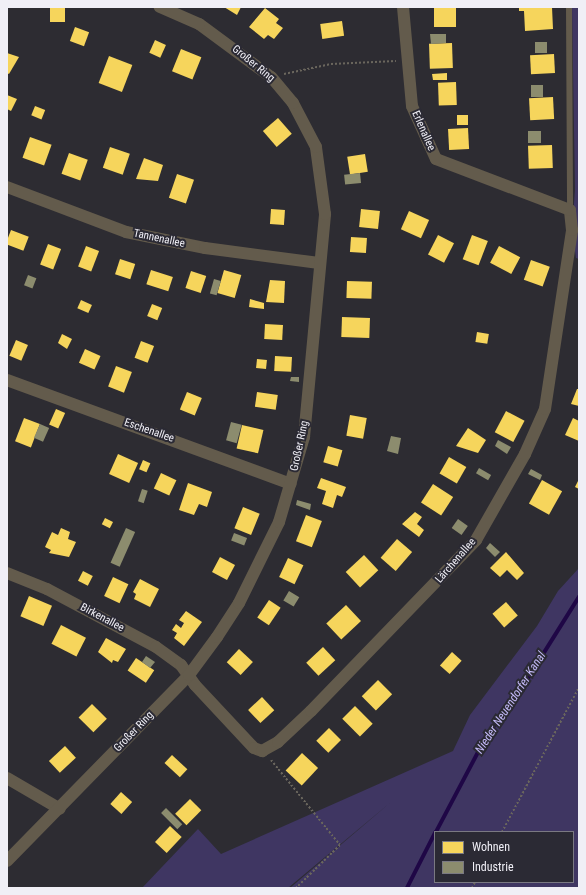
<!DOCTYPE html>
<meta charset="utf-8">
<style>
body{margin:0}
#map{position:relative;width:586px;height:895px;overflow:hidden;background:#2d2c32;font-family:"Roboto Condensed",sans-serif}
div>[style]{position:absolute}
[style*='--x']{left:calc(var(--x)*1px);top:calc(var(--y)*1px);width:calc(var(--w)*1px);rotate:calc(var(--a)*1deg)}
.green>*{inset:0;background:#3f3662}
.homes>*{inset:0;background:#f6d55c;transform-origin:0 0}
.industry>*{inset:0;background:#8c8c6e;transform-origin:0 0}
.stream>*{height:3.5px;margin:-1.75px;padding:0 1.75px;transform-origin:1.75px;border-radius:1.75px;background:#1f0746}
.path>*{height:2px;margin-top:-1px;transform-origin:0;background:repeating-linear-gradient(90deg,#6a665d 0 2px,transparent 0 4px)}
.lane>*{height:6px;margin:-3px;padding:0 3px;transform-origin:3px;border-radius:3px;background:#635b4c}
.street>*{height:12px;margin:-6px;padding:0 6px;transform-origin:6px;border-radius:6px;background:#635b4c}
span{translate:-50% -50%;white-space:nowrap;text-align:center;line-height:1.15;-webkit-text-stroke:4px #2b2a34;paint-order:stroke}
.street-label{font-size:11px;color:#f0eff6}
.water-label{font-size:12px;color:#c4baf8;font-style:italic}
.frame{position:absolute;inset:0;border:8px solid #f0eff6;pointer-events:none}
.legend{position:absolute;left:434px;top:831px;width:140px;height:52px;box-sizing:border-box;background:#2b2a34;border:1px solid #7a7982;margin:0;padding:5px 7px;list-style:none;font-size:12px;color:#f0eff6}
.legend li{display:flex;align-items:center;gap:8px;height:20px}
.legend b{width:20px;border:1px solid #7a7982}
</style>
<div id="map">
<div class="green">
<div style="clip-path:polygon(572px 7px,579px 7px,579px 259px,576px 258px,572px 230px,575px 190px)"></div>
<div style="clip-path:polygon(evenodd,579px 568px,579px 888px,290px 888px,391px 802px,288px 888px,142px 888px,198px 829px,221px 854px,453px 751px,470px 715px,537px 626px,558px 591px,579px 568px,435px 832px,573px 832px,573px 882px,435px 882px,435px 832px)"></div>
</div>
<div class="homes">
<div style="left:50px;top:7px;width:15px;height:15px"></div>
<div style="clip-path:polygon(224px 7px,241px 7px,237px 15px)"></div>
<div style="left:434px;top:7px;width:22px;height:20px"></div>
<div style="clip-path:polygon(519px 7px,552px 7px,553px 29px,525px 31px,524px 11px,519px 11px)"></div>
<div style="clip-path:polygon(265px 8px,279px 19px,276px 23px,283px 28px,274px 39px,268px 35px,264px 39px,249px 27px)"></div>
<div style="left:342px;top:21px;width:15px;height:22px;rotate:82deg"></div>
<div style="left:75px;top:27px;width:15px;height:15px;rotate:20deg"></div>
<div style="left:155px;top:40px;width:12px;height:14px;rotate:24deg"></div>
<div style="left:452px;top:43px;width:25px;height:23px;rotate:88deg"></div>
<div style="left:181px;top:49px;width:22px;height:24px;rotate:22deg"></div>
<div style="clip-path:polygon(7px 53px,19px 57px,9px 74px,7px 73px)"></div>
<div style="left:554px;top:54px;width:19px;height:24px;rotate:87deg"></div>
<div style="left:109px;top:56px;width:25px;height:29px;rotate:21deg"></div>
<div style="clip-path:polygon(447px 73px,447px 80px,433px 80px,432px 74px)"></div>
<div style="left:456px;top:82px;width:23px;height:18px;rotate:88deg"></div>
<div style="clip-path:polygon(7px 95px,17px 99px,11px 111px,7px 109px)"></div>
<div style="left:553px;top:97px;width:22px;height:24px;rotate:87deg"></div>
<div style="left:35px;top:106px;width:11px;height:10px;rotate:22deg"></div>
<div style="left:457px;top:115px;width:11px;height:10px"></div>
<div style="left:278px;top:118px;width:21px;height:20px;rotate:49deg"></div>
<div style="left:468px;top:128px;width:21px;height:20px;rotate:87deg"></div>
<div style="left:30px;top:137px;width:23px;height:22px;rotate:20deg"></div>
<div style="left:552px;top:145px;width:23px;height:24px;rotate:88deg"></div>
<div style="left:110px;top:147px;width:21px;height:22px;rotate:19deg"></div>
<div style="left:69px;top:153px;width:20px;height:22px;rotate:20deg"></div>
<div style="left:365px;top:154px;width:18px;height:18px;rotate:81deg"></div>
<div style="clip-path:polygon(144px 158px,163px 165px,158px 181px,136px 179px)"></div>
<div style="left:177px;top:174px;width:18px;height:25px;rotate:19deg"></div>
<div style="left:271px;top:209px;width:14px;height:15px;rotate:4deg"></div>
<div style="left:361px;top:209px;width:19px;height:18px;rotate:6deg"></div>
<div style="left:409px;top:211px;width:22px;height:20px;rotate:24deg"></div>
<div style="left:11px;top:230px;width:19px;height:15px;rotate:21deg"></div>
<div style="left:438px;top:235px;width:18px;height:22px;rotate:27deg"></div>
<div style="left:472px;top:235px;width:17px;height:26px;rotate:21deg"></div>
<div style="left:351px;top:237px;width:16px;height:15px;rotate:4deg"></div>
<div style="left:48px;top:244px;width:14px;height:22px;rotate:21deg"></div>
<div style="left:86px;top:246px;width:14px;height:22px;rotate:21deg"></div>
<div style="left:499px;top:246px;width:24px;height:19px;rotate:28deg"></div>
<div style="left:120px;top:259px;width:16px;height:16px;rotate:18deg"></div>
<div style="left:531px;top:260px;width:20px;height:21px;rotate:20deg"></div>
<div style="left:151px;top:270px;width:23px;height:15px;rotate:18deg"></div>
<div style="left:224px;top:270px;width:18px;height:24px;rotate:16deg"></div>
<div style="left:191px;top:271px;width:16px;height:18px;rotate:18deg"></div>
<div style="clip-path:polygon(270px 280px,285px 281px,284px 303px,266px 302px)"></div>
<div style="left:347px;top:281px;width:25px;height:17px;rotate:2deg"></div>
<div style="clip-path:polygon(250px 299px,264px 303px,264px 309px,249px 307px)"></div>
<div style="left:81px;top:300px;width:12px;height:9px;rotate:24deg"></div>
<div style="left:152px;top:304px;width:11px;height:13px;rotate:22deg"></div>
<div style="left:342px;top:317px;width:28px;height:20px;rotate:2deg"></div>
<div style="left:265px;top:324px;width:18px;height:15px;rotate:3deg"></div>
<div style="left:477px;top:332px;width:12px;height:10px;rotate:9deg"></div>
<div style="clip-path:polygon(62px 334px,72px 339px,67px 349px,58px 343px)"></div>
<div style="left:16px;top:340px;width:13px;height:17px;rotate:23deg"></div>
<div style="left:141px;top:341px;width:14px;height:18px;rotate:21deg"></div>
<div style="left:85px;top:349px;width:17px;height:15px;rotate:24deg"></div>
<div style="left:275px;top:356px;width:17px;height:15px;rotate:3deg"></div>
<div style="left:257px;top:359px;width:10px;height:9px;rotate:6deg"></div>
<div style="left:116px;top:366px;width:17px;height:22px;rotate:21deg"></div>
<div style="clip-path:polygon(577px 389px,579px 389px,579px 406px,571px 404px)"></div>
<div style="left:187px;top:392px;width:16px;height:19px;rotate:22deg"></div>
<div style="left:257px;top:392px;width:21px;height:15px;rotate:8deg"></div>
<div style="left:56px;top:409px;width:10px;height:17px;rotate:24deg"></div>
<div style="left:506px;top:411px;width:21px;height:24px;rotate:28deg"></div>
<div style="left:350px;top:415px;width:17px;height:21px;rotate:10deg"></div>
<div style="left:24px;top:418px;width:17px;height:25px;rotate:21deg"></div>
<div style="clip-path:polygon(573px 418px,579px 421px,579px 441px,565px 435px)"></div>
<div style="left:242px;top:425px;width:22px;height:24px;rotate:13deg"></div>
<div style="clip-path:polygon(468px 428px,486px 440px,478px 453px,456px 446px)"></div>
<div style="left:328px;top:446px;width:15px;height:17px;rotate:16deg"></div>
<div style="left:118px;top:454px;width:22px;height:22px;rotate:24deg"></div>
<div style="left:449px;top:457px;width:20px;height:19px;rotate:30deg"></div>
<div style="left:143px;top:460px;width:8px;height:10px;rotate:23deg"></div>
<div style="left:161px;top:473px;width:17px;height:17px;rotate:25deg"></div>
<div style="clip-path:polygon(321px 478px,346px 487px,342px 497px,337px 495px,333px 508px,322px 504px,326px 491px,317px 488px)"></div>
<div style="clip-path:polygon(579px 479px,579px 489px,575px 487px)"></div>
<div style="left:542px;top:480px;width:23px;height:27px;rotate:29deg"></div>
<div style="clip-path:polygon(188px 483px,212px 492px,207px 507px,199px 504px,194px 515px,179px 510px)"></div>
<div style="left:433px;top:484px;width:24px;height:22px;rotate:33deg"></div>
<div style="left:243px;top:507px;width:18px;height:23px;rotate:22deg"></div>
<div style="clip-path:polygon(415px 512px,422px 517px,417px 524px,424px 530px,419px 537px,402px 524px)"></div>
<div style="left:306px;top:515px;width:17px;height:28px;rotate:21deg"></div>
<div style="left:105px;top:518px;width:9px;height:7px;rotate:27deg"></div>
<div style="clip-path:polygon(61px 528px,70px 532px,68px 539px,76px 542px,69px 557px,49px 553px,51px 550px,45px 547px,52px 532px,58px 535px)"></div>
<div style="left:397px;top:539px;width:20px;height:25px;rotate:41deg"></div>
<div style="clip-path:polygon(506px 552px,524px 573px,517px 580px,507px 570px,500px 577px,490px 568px)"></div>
<div style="left:364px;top:555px;width:21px;height:25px;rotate:47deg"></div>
<div style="left:220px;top:557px;width:17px;height:17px;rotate:28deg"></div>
<div style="left:288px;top:558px;width:17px;height:21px;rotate:25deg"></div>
<div style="left:83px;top:571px;width:11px;height:11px;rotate:27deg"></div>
<div style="left:113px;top:577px;width:17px;height:21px;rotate:25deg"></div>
<div style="clip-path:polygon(140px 579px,159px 589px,150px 607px,134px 599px,136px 594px,133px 592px)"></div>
<div style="left:29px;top:596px;width:25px;height:22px;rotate:23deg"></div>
<div style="left:269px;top:600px;width:14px;height:21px;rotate:34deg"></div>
<div style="left:506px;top:602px;width:18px;height:18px;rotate:49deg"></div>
<div style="left:346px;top:605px;width:22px;height:27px;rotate:47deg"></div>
<div style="clip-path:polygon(186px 611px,202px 622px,184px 646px,174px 638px,177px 633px,172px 630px,176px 624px,181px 628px,184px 623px,179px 620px)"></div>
<div style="left:61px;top:625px;width:28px;height:21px;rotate:27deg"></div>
<div style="clip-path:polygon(106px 638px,126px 649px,118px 662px,113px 660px,112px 663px,98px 652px)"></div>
<div style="left:323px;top:647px;width:18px;height:23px;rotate:47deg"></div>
<div style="left:239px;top:649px;width:19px;height:18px;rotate:43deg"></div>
<div style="left:452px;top:652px;width:13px;height:18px;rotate:42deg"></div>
<div style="left:136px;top:658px;width:22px;height:15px;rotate:34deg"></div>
<div style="left:378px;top:680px;width:20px;height:23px;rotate:45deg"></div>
<div style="left:262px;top:697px;width:18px;height:19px;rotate:47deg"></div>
<div style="left:92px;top:704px;width:21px;height:19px;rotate:45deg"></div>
<div style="left:355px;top:706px;width:25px;height:18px;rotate:45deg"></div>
<div style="left:329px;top:728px;width:17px;height:18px;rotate:45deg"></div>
<div style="left:65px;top:746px;width:16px;height:22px;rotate:47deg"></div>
<div style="left:302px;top:753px;width:22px;height:24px;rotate:43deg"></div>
<div style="left:172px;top:755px;width:21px;height:11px;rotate:43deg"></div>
<div style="left:121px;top:792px;width:15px;height:16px;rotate:42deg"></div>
<div style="left:190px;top:799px;width:16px;height:21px;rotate:45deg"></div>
<div style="left:170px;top:826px;width:16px;height:22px;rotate:43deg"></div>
</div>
<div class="industry">
<div style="clip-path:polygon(430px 34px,446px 34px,446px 43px,431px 44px)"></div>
<div style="left:535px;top:42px;width:12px;height:11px"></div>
<div style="left:531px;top:85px;width:12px;height:12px"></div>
<div style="left:528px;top:131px;width:13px;height:12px"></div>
<div style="left:360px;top:173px;width:10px;height:16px;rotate:84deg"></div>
<div style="left:28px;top:275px;width:9px;height:11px;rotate:21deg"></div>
<div style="left:214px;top:279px;width:7px;height:15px;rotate:16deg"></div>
<div style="clip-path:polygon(291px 377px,299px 377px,299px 382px,290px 381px)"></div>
<div style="left:231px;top:422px;width:11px;height:19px;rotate:15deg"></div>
<div style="left:40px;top:424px;width:10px;height:15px;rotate:24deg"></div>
<div style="clip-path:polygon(391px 436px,401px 438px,398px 454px,387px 451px)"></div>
<div style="clip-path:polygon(498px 440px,511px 447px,507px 454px,495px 446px)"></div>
<div style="left:479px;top:468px;width:14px;height:6px;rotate:30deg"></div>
<div style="clip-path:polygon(531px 469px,542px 475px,540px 480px,528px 474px)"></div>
<div style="left:142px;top:489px;width:6px;height:13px;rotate:18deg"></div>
<div style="clip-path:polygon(297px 500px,311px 504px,310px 510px,296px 505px)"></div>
<div style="left:458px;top:519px;width:12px;height:11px;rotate:35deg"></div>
<div style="left:126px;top:528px;width:10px;height:38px;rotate:24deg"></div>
<div style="left:234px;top:533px;width:14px;height:8px;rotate:21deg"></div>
<div style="clip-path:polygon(490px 543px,500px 552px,495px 557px,486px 548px)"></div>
<div style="left:289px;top:591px;width:12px;height:11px;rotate:31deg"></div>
<div style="clip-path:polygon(146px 656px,155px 662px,150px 668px,142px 662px)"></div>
<div style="left:166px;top:808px;width:23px;height:7px;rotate:45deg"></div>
</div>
<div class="stream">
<div style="--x:436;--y:832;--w:107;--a:-62.2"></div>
<div style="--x:486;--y:737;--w:57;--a:-53.5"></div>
<div style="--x:520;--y:691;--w:111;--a:-57.9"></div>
<div style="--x:407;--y:888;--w:62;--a:-63"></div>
</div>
<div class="path">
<div style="--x:284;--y:74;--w:48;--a:-12"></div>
<div style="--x:331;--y:64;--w:65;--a:-2.6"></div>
<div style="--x:271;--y:760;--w:109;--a:50.9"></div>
<div style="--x:340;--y:845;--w:62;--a:135.7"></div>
<div style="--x:502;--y:832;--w:164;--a:-62"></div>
<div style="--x:472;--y:888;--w:7;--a:-63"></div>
</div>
<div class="lane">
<div style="--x:569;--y:7;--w:203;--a:89.7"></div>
</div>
<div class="street">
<div style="--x:7;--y:187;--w:127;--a:20.7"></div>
<div style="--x:126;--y:232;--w:81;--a:11.4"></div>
<div style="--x:205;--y:248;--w:115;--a:7.5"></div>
<div style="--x:7;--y:380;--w:302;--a:20.1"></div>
<div style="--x:7;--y:573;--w:43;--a:21.8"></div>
<div style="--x:47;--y:589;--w:123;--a:28"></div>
<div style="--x:156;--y:647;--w:31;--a:36"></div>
<div style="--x:181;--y:665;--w:24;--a:55"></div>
<div style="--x:195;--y:685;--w:86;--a:46.9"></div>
<div style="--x:254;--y:748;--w:9;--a:21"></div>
<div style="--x:262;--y:751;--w:18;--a:-29"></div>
<div style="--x:278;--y:742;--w:45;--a:-43.2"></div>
<div style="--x:311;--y:711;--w:238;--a:-46"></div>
<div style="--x:476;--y:540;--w:99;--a:-60.3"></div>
<div style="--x:525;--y:454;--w:49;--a:-66"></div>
<div style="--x:545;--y:409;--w:181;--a:-81.4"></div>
<div style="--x:572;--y:230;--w:20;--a:-96"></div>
<div style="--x:570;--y:210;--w:143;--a:-159.2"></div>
<div style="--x:436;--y:159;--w:58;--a:-114.4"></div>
<div style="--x:412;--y:106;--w:99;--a:-95.2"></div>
<div style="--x:7;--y:778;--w:61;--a:30.3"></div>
<div style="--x:7;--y:861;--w:260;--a:-45.6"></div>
<div style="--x:189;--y:675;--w:47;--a:-53.6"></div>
<div style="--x:217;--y:637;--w:40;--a:-57.1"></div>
<div style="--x:239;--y:603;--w:90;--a:-63.7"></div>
<div style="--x:279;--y:522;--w:89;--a:-73.6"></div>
<div style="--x:304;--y:437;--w:224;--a:-84.6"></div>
<div style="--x:325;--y:214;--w:68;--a:-97.7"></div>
<div style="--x:316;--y:147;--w:50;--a:-117.6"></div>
<div style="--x:293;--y:103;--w:34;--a:-130"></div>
<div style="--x:271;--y:77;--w:89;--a:-143.6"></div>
<div style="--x:199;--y:24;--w:43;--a:-156.4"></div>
</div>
<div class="street-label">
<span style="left:253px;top:64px;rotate:39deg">Großer Ring</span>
<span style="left:423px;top:131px;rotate:66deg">Erlenallee</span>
<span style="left:159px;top:239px;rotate:12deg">Tannenallee</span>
<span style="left:149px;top:431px;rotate:19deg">Eschenallee</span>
<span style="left:300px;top:446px;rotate:-78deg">Großer Ring</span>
<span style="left:456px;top:561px;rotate:-49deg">Lärchenallee</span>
<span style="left:102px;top:618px;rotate:28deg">Birkenallee</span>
<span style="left:134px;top:732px;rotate:-46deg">Großer Ring</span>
</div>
<div class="water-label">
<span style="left:511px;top:703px;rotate:-57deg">Nieder Neuendorfer Kanal</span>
</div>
<div class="frame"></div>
<ul class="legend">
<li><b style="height:11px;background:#f6d55c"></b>Wohnen</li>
<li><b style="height:11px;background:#8c8c6e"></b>Industrie</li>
</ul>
</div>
